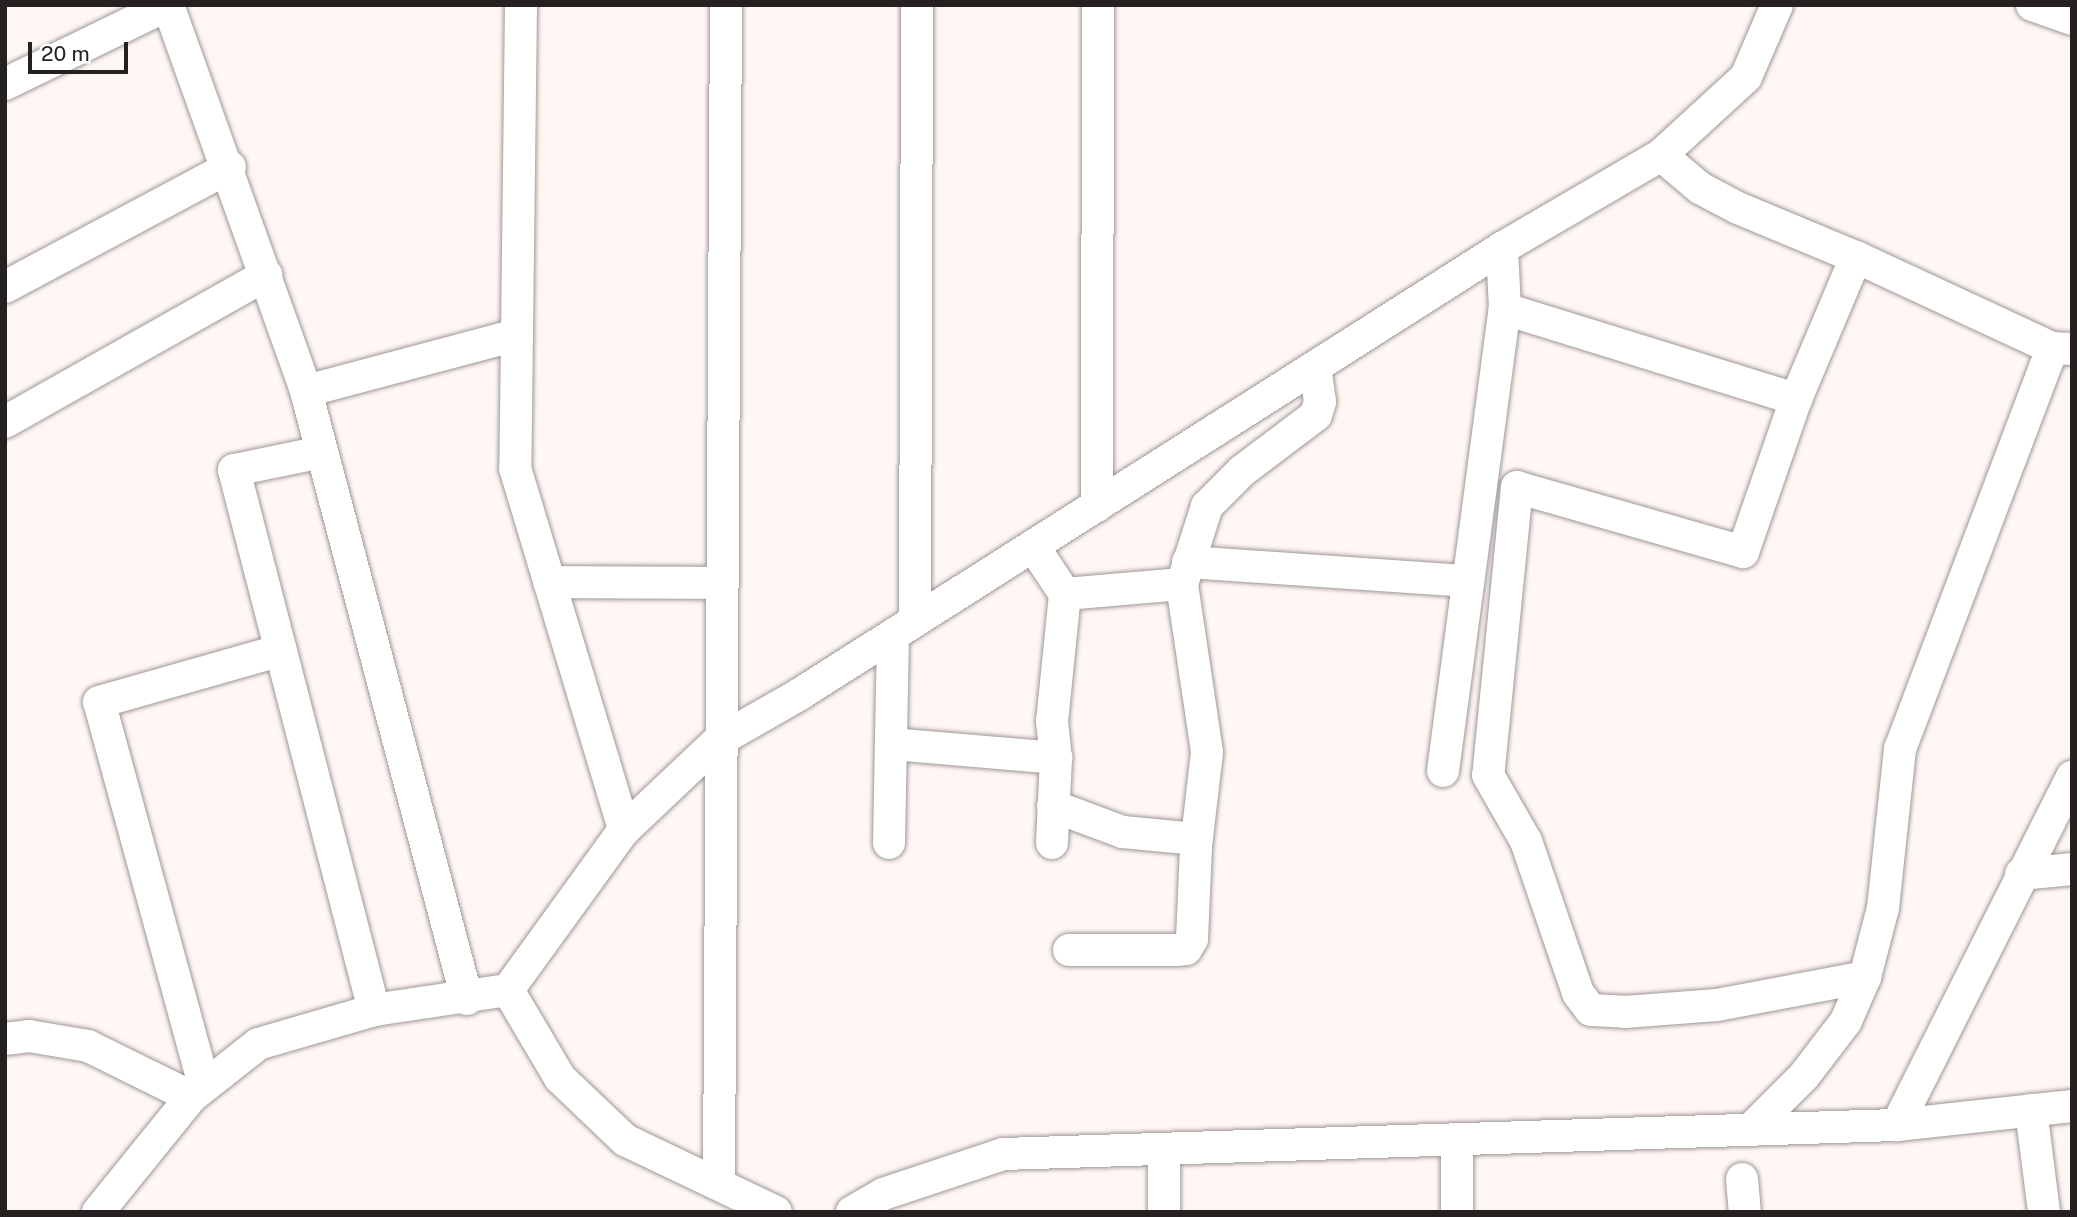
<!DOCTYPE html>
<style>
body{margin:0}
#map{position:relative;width:2077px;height:1217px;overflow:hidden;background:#fef7f4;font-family:"Public Sans",sans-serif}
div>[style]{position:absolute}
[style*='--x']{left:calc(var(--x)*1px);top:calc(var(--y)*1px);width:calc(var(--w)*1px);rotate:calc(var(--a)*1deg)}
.roads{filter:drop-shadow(0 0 2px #9e9794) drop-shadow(0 0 2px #9e9794)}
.minor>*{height:32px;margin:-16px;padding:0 16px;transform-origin:16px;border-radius:16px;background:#fff}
span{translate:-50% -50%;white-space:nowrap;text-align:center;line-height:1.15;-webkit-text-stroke:7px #fff;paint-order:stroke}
.frame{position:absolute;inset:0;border:7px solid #242120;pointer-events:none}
.scale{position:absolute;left:28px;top:42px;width:100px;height:32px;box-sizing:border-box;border:4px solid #242120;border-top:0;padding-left:9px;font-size:21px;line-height:24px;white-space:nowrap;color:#242120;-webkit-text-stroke:5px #fff;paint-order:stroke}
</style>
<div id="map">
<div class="roads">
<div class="minor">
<div style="--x:168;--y:5;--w:410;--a:70.3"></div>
<div style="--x:306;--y:391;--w:629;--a:75.17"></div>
<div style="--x:521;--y:5;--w:463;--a:90.7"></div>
<div style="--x:515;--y:468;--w:378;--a:73.2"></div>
<div style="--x:2032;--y:5;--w:42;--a:19.3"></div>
<div style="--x:5;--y:84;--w:181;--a:-25.9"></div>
<div style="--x:1661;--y:155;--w:51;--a:40.2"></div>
<div style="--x:1700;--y:188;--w:43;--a:27.8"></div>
<div style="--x:1738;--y:208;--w:128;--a:22.6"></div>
<div style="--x:1856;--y:257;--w:216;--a:24.9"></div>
<div style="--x:2052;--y:348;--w:19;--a:3"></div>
<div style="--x:1502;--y:248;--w:61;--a:87.2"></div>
<div style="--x:1505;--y:309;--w:305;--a:17.2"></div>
<div style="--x:1796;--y:399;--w:162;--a:109.1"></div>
<div style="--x:1743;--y:552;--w:235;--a:-164"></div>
<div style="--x:1517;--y:487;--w:289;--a:95.7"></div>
<div style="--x:1488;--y:775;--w:76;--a:60.1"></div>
<div style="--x:1526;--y:841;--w:161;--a:71.1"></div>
<div style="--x:1578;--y:993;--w:21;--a:53"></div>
<div style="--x:1591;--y:1010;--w:34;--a:3"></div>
<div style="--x:1625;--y:1012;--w:92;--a:-4.4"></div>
<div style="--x:1717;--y:1005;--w:151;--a:-10.7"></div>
<div style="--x:5;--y:287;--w:255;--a:-28.1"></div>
<div style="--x:306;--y:391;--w:218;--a:-14.9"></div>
<div style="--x:1796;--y:399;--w:154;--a:-67.1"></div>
<div style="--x:5;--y:422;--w:300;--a:-29.4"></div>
<div style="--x:322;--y:452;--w:90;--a:168.4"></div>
<div style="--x:234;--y:470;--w:558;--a:75.47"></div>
<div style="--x:1097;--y:506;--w:501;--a:-89.89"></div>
<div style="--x:1033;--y:546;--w:58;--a:56.3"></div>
<div style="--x:1065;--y:594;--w:128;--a:95.8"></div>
<div style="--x:1052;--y:721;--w:37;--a:84"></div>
<div style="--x:1056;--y:758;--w:85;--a:92.7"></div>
<div style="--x:1188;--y:562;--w:281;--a:3.9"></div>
<div style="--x:549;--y:582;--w:171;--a:0.3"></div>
<div style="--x:1065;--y:594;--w:117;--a:-4.9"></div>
<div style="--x:915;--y:621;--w:616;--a:-89.81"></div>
<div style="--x:891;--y:744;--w:166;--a:4.8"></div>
<div style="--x:1443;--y:771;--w:466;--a:-82.4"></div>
<div style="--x:1053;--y:806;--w:75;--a:20.4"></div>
<div style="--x:1123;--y:832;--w:74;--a:5.4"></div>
<div style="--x:889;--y:843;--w:208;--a:-88.9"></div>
<div style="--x:2021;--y:874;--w:51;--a:-5.6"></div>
<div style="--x:1069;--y:950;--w:108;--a:0"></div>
<div style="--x:1177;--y:950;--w:9;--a:-6"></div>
<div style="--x:1186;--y:949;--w:12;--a:-59"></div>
<div style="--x:1192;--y:939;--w:93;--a:-87.5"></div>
<div style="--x:1196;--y:846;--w:95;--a:-83.3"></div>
<div style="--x:1207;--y:752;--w:170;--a:-98.5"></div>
<div style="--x:1182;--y:584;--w:82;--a:-72.2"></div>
<div style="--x:1207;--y:506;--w:49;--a:-45"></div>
<div style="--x:1242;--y:471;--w:93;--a:-37.1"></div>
<div style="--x:1316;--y:415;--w:14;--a:-73"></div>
<div style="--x:1320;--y:402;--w:34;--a:-98"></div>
<div style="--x:508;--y:990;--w:102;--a:59.4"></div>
<div style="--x:560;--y:1078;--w:90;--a:43.6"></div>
<div style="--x:625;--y:1140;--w:167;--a:25.5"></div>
<div style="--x:5;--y:1039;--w:24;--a:-7"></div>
<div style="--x:29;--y:1036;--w:60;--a:9.6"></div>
<div style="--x:88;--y:1046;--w:115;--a:26.3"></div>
<div style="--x:204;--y:1085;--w:397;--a:-105.3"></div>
<div style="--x:99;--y:702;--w:189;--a:-15.9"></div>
<div style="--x:2031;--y:1110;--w:103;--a:82.7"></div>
<div style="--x:1897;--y:1125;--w:390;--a:-63.3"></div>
<div style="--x:1750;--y:1130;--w:76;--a:-45"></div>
<div style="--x:1804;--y:1076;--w:69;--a:-52.6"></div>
<div style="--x:1846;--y:1021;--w:48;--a:-66.6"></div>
<div style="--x:1865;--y:977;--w:71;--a:-75.4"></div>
<div style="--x:1883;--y:908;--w:160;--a:-83.9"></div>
<div style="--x:1900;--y:749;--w:429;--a:-69.2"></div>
<div style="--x:1457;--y:1139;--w:73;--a:90"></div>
<div style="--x:1164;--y:1150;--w:62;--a:90"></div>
<div style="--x:1742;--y:1179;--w:33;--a:85"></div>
<div style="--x:719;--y:1182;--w:1177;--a:-89.66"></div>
<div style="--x:98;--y:1212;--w:148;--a:-51"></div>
<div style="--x:191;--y:1097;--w:85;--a:-38.3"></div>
<div style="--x:258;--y:1044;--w:121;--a:-16.3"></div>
<div style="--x:374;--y:1010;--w:135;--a:-8.5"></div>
<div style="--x:508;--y:990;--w:198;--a:-54.1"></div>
<div style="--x:624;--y:830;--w:129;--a:-43.4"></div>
<div style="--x:718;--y:741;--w:95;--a:-29.8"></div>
<div style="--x:800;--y:694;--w:832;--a:-32.43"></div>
<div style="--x:1502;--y:248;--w:184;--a:-30.3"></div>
<div style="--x:1661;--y:155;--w:115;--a:-42.5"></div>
<div style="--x:1746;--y:77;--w:78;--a:-66.7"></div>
<div style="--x:852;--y:1212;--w:36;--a:-30"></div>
<div style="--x:883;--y:1194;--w:126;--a:-18.4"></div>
<div style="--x:1003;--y:1154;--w:894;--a:-1.86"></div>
<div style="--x:1897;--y:1125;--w:176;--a:-6.2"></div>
</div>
</div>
<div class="frame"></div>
<div class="scale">20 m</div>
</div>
